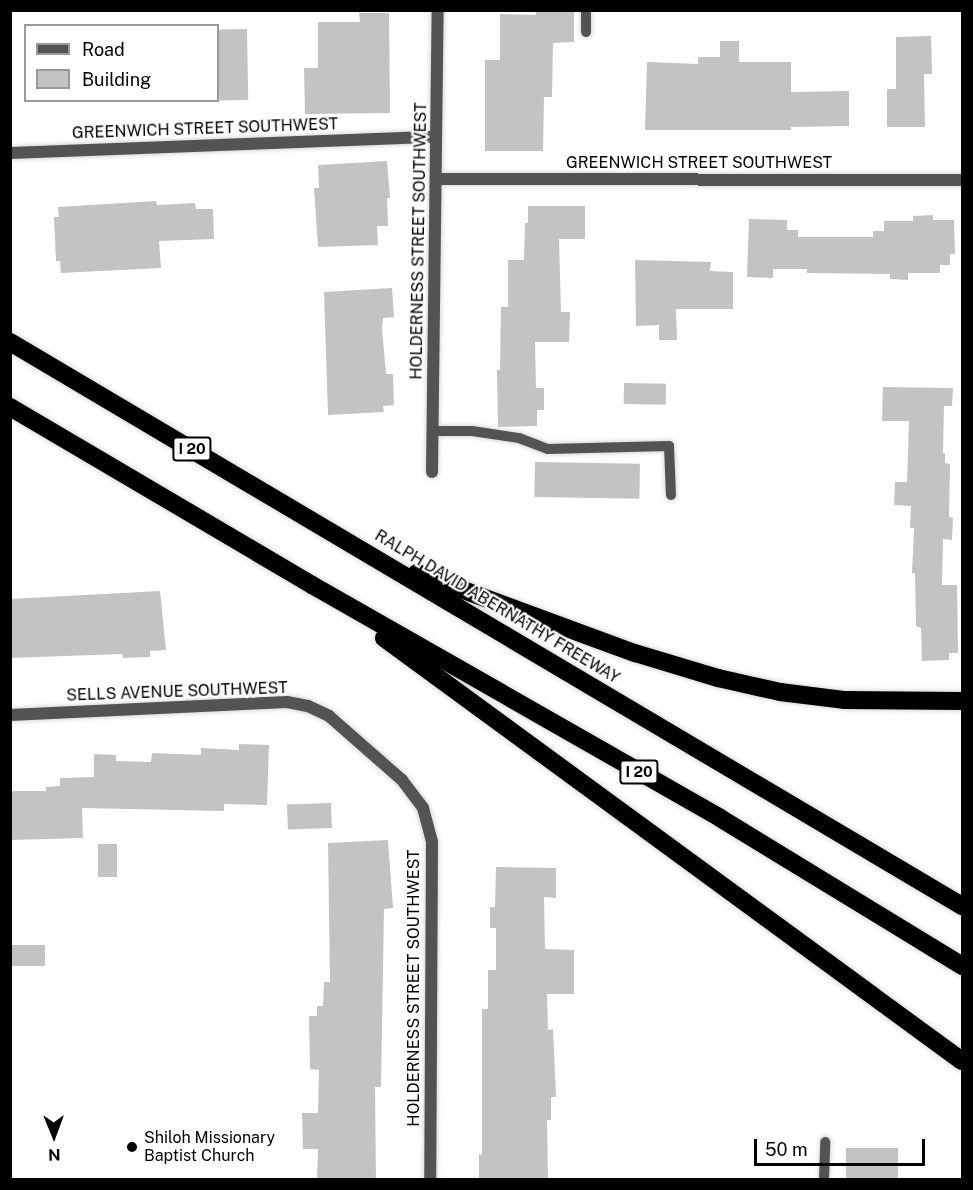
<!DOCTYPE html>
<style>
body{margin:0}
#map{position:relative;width:973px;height:1190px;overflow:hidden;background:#fff;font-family:"Public Sans",sans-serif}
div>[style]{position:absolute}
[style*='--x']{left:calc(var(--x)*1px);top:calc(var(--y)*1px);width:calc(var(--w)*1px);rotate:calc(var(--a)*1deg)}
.building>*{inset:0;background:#c3c3c3;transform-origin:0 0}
.roads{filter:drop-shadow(0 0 2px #dbdbdb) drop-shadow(0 0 2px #dbdbdb)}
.lane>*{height:10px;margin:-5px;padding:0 5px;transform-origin:5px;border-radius:5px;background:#535353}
.street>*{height:12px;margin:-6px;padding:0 6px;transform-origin:6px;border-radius:6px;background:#535353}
.highway>*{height:18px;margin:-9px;padding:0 9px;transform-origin:9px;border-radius:9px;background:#000}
.dots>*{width:16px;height:16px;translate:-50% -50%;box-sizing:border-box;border:3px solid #fff;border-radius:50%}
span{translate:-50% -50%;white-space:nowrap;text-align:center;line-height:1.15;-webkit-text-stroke:4.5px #fff;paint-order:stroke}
.shield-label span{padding:2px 4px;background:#fff;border:2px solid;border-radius:4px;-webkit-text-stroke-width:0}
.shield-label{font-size:15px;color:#000;font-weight:700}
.street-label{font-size:16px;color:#000}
.poi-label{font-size:16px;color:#000}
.left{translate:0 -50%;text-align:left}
.frame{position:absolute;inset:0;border:12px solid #000;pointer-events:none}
.legend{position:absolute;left:24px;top:24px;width:195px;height:78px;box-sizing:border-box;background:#fff;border:2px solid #999;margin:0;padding:8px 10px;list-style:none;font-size:18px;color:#000}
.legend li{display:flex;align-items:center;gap:12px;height:30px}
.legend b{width:30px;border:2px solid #999}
.north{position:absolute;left:24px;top:1106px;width:60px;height:60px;-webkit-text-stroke:4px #fff;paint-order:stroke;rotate:179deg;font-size:16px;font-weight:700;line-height:24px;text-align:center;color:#000}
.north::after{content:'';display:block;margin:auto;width:21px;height:27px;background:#000;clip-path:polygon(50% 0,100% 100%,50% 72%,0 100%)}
.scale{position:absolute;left:754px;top:1139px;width:171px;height:27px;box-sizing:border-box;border:3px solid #000;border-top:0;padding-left:8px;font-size:18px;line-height:21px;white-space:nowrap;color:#000;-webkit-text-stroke:4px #fff;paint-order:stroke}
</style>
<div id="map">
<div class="building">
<div style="clip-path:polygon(536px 10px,574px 10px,574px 42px,553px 43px,552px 97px,544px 97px,543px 151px,485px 151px,485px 60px,500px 60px,500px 14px,536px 15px)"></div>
<div style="clip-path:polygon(359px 13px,389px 13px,390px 113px,305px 114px,304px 68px,318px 68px,318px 22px,360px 22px)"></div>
<div style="left:247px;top:29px;width:71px;height:29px;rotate:89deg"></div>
<div style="clip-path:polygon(931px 36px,932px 74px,924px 74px,925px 127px,887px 127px,887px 89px,896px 89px,896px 37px)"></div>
<div style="clip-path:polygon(720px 41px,739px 41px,739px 62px,791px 62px,791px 92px,849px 91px,849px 126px,791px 127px,791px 130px,645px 130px,647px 62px,698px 64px,698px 57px,720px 57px)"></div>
<div style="clip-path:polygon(387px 161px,390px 198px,387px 198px,388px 226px,377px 226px,378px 245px,318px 247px,314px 188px,319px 188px,318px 165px)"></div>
<div style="clip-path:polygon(156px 201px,157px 205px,195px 203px,196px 209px,213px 209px,214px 239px,159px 241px,161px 268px,61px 273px,60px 261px,56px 261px,54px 217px,59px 217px,58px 207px)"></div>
<div style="clip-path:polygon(528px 206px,585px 206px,585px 239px,559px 239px,561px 312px,570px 312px,569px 342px,535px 342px,536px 388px,544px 388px,544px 410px,537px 410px,537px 426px,498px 427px,497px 370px,500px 370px,501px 307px,508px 307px,508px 260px,524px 260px,525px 223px,528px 223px)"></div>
<div style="clip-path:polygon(933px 215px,933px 220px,954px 220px,955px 254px,950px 254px,950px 265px,940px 265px,940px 273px,908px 273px,908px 280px,890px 279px,890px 274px,807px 273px,807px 269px,773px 269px,773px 278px,747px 277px,749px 219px,787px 220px,787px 230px,798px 230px,798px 237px,873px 237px,873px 231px,884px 231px,884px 221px,913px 221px,913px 216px)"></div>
<div style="clip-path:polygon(635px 260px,711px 262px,710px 271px,733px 272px,733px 309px,676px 309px,677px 340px,659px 340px,659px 325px,636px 326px)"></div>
<div style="clip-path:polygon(392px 288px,394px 317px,383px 318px,382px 328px,386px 374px,393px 374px,394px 405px,383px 406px,384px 412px,328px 415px,324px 292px)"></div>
<div style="left:624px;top:383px;width:42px;height:21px;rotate:1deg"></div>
<div style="clip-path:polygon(883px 387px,953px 388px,952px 406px,944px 406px,943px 453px,945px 453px,945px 463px,950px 464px,949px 517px,953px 518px,952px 540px,943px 539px,942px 585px,957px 585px,958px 653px,949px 653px,949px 660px,922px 661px,921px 628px,916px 626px,915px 573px,912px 573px,914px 528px,910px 528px,911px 506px,894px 505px,895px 482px,907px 482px,909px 421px,882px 421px)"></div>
<div style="left:535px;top:462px;width:105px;height:35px;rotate:1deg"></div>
<div style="clip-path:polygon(160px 591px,166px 650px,150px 651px,150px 657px,123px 658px,122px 654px,10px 658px,10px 599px)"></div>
<div style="clip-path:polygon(239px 744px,269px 745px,267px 805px,224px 804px,224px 811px,82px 808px,83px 838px,10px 840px,10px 791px,46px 791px,46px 787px,60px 786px,60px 778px,94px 777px,94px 754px,116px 755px,116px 761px,151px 762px,152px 753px,201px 755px,201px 748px,239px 750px)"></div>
<div style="left:331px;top:803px;width:25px;height:44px;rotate:88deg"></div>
<div style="clip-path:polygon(388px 840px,393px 908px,384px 909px,381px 1087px,375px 1087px,376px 1179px,317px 1179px,318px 1149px,303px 1149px,302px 1113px,318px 1113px,319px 1070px,310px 1069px,309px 1016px,317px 1016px,317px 1006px,323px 1006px,324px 982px,330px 982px,328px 843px)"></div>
<div style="left:98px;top:844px;width:19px;height:33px"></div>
<div style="clip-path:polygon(496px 867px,556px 868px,556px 898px,544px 897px,545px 949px,574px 950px,574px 994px,547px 994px,548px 1030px,553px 1029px,556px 1097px,551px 1097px,551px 1120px,547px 1120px,548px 1179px,479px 1179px,479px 1154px,482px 1155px,482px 1009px,488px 1009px,488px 970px,496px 970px,496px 928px,490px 928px,490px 907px,495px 907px)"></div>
<div style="left:10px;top:945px;width:35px;height:21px"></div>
<div style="left:898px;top:1148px;width:31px;height:52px;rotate:90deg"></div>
</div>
<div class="roads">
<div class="lane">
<div style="--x:586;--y:10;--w:22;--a:90"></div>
<div style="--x:433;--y:431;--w:39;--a:0"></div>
<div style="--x:472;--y:431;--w:48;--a:8.5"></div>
<div style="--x:519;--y:438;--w:31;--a:21"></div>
<div style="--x:548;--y:449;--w:121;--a:-1.4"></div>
<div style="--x:669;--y:446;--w:49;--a:87.7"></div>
<div style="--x:824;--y:1180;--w:38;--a:-88"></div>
</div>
<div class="street">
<div style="--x:10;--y:153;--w:426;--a:-2.2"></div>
<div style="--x:436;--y:179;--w:526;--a:0.11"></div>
<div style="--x:432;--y:472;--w:462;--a:-89.3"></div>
<div style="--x:10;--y:715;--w:277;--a:-2.7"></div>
<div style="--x:287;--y:702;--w:21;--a:11"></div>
<div style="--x:308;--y:706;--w:23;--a:25"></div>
<div style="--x:329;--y:716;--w:97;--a:41.2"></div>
<div style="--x:402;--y:780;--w:35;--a:53"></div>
<div style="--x:423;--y:808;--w:35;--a:75"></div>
<div style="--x:432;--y:842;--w:338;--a:90.3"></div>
</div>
<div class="highway">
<div style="--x:10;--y:342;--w:1107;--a:30.64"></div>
<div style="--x:10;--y:407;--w:351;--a:30.5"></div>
<div style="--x:312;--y:585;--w:470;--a:29.7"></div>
<div style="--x:720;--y:818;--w:284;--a:31.4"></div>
<div style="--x:417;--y:573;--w:232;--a:20.2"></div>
<div style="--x:635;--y:653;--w:87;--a:16.8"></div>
<div style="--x:718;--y:678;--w:64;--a:12.7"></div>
<div style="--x:780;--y:692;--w:64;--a:7.1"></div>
<div style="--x:844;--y:700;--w:118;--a:0.5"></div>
<div style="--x:384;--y:638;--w:716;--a:36.2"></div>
</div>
</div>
<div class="dots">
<div style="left:132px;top:1147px;background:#000"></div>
</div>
<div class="shield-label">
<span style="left:192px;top:449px">I 20</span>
<span style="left:639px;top:772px">I 20</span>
</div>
<div class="street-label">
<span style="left:205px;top:129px;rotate:-2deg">GREENWICH STREET SOUTHWEST</span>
<span style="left:699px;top:163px">GREENWICH STREET SOUTHWEST</span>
<span style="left:419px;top:241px;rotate:-89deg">HOLDERNESS STREET SOUTHWEST</span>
<span style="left:497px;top:607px;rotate:31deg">RALPH DAVID ABERNATHY FREEWAY</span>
<span style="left:177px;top:692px;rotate:-2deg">SELLS AVENUE SOUTHWEST</span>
<span style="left:414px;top:988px;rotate:-90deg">HOLDERNESS STREET SOUTHWEST</span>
</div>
<div class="poi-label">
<span class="left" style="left:144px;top:1147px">Shiloh Missionary<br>Baptist Church</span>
</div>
<div class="frame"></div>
<ul class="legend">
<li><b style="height:8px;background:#535353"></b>Road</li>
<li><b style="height:16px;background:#c3c3c3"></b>Building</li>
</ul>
<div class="north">N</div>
<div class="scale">50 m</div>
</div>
